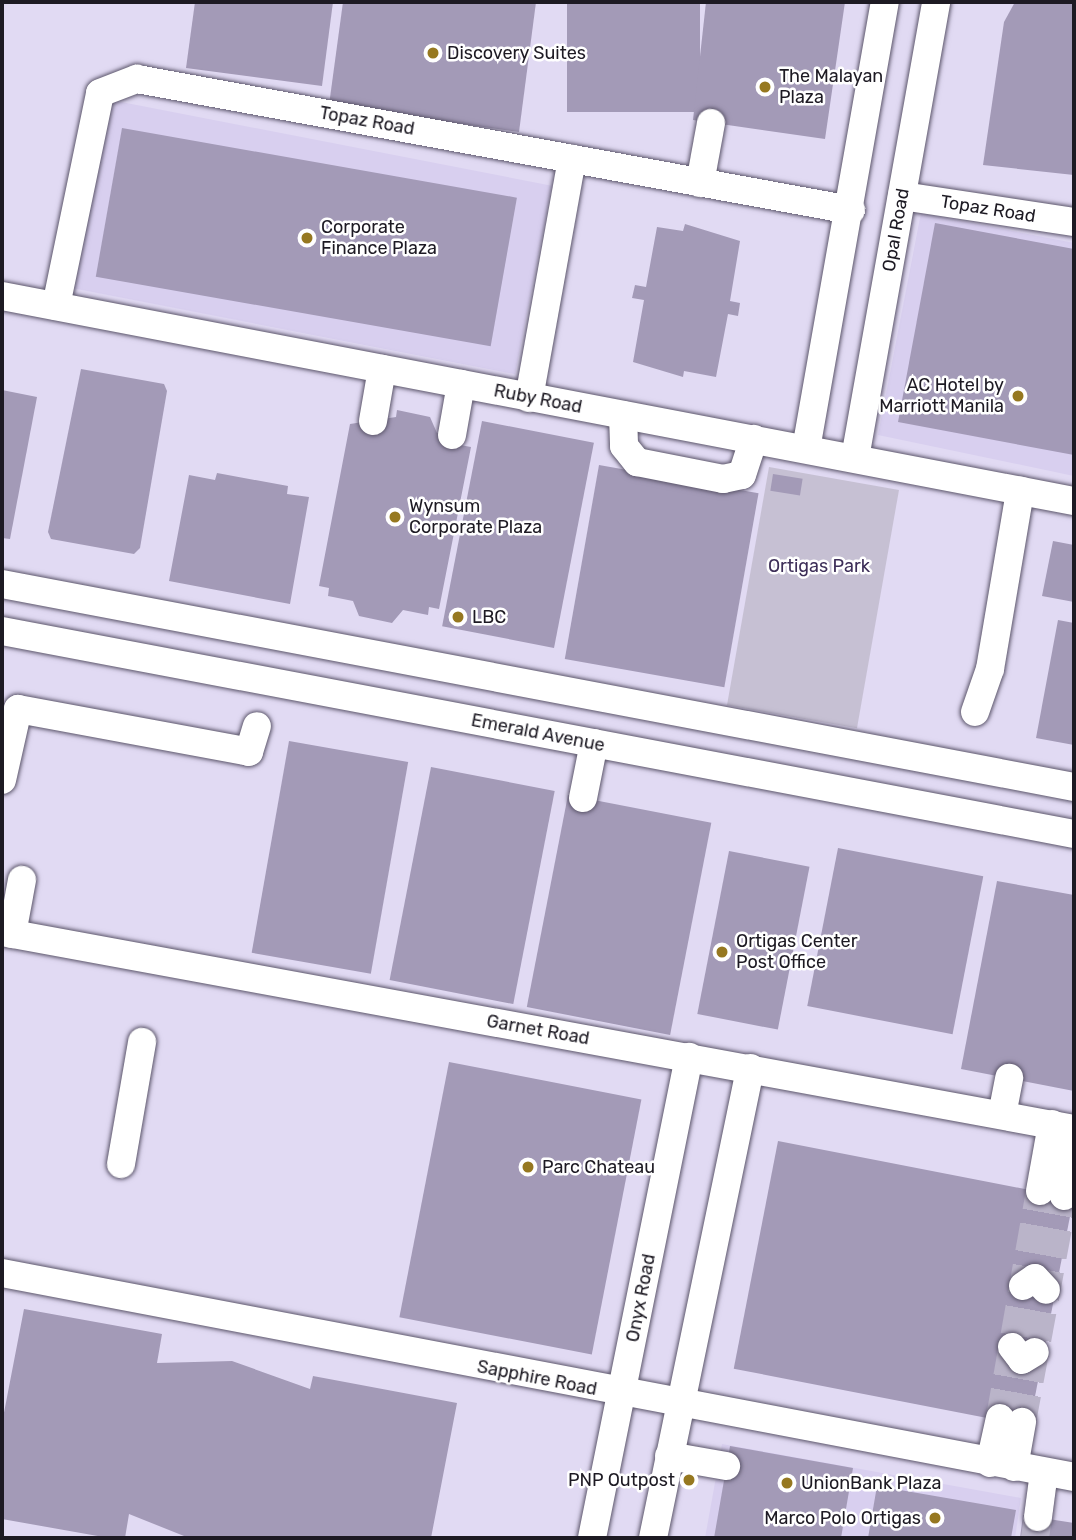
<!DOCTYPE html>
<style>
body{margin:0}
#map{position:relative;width:1076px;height:1540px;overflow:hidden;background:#e1daf3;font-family:Rubik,sans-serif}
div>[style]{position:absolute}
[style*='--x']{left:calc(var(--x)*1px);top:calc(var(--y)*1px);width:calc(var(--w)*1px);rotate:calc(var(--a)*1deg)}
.built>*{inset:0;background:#d8cfef;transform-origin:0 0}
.green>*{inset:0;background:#c6c0d3;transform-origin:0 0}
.building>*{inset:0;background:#a39ab7;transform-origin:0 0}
.minor-tunnel>*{height:28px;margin-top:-14px;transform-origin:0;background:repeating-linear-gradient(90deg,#bab4c9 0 28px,transparent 0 42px)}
.roads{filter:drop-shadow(0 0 2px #5c566b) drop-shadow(0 0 2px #5c566b)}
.minor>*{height:28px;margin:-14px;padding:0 14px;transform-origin:14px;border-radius:14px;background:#fff}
.dots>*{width:19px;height:19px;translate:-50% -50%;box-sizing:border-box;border:4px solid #fff;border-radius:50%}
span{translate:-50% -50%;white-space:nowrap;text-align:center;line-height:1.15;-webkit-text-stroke:5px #fff;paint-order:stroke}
.poi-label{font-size:18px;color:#1d1a23}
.left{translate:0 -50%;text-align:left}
.right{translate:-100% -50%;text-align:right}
.street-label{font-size:18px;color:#1d1a23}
.park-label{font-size:18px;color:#3d2e58}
.frame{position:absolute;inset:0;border:4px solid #1d1a23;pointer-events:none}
</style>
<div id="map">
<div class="built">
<div style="left:111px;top:100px;width:449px;height:192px;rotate:11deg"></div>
<div style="clip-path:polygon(921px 213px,1074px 243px,1074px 476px,878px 435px)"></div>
<div style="clip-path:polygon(722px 1444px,1021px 1498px,1015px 1538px,705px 1538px)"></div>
</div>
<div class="green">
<div style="left:769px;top:467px;width:132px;height:242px;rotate:10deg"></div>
</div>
<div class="building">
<div style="clip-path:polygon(195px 2px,333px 2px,322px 86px,186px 68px)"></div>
<div style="clip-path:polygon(343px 2px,536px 2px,519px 132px,329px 105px)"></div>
<div style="left:567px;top:2px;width:133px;height:110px"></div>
<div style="clip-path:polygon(706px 2px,845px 2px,825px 139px,693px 120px)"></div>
<div style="clip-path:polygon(1015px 2px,1074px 2px,1074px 175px,983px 165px,1004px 22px)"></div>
<div style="left:122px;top:128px;width:401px;height:151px;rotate:10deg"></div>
<div style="clip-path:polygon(935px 223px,1074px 249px,1074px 455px,898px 422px)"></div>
<div style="clip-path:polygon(685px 224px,740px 241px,730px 301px,740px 303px,738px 316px,728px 314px,716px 377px,684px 371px,683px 377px,633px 362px,644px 300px,632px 298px,635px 285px,646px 287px,657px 227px,683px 231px)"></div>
<div style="clip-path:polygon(81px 369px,164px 384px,167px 391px,140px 548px,134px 554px,51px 539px,48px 532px)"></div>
<div style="clip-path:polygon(2px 390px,37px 397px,10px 539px,2px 538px)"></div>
<div style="clip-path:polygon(397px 410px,430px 417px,437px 433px,462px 438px,460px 445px,471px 447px,439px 609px,429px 607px,428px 615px,403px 610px,392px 623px,359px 616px,353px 601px,328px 596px,329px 588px,319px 586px,350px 424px,396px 417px)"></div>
<div style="left:482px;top:421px;width:114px;height:209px;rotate:11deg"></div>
<div style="left:599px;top:465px;width:162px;height:197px;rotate:10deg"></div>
<div style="clip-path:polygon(217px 473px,288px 486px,287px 494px,309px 497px,290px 604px,169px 581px,189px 475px,215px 480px)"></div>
<div style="left:773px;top:474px;width:30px;height:17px;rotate:9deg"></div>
<div style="clip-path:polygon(1053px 541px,1074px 545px,1074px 602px,1042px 596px)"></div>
<div style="clip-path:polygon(1058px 620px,1074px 623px,1074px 745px,1036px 738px)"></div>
<div style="left:289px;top:741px;width:121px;height:215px;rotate:10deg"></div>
<div style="left:431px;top:767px;width:126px;height:217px;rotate:11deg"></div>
<div style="left:568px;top:795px;width:146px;height:216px;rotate:11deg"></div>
<div style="left:838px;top:848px;width:148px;height:161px;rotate:11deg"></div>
<div style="left:729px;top:851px;width:82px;height:166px;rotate:11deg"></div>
<div style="clip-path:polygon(997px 881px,1074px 895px,1074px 1091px,961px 1069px)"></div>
<div style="left:449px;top:1062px;width:196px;height:260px;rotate:11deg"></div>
<div style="left:778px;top:1141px;width:301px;height:232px;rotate:11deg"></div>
<div style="clip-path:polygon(24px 1309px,162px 1334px,157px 1363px,232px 1361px,310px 1389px,313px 1376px,457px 1403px,431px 1538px,189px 1538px,129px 1514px,125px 1538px,109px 1538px,2px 1519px,2px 1423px)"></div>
<div style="clip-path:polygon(730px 1446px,853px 1468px,841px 1538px,714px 1538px)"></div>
<div style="clip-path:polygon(877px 1486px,1016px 1510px,1011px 1538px,868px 1538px)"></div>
<div style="clip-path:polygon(1023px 1515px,1074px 1523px,1074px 1538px,1020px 1538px)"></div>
</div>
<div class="minor-tunnel">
<div style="--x:1000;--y:1418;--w:230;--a:-80"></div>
<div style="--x:1022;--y:1422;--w:230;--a:-79.5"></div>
<div style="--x:1035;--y:1538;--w:21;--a:-82"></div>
</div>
<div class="roads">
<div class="minor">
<div style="--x:700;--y:183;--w:61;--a:-79.6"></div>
<div style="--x:902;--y:196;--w:174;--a:8.6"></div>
<div style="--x:2;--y:296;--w:1091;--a:10.83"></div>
<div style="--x:56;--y:306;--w:217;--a:-78.3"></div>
<div style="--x:100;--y:93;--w:40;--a:-21"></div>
<div style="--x:137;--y:79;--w:726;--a:10.4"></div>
<div style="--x:529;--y:398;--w:243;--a:-79.8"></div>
<div style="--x:623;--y:415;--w:31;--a:88"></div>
<div style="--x:624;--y:446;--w:21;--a:51"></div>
<div style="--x:637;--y:462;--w:88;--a:11.2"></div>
<div style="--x:723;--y:479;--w:19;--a:-12"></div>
<div style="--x:742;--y:475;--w:38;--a:-72"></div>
<div style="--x:373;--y:421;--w:53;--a:-80.2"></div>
<div style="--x:452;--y:435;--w:52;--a:-80"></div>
<div style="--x:806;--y:449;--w:454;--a:-80"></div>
<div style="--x:855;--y:458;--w:463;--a:-79.9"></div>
<div style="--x:2;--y:584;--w:1091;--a:10.72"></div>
<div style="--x:2;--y:631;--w:1091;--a:10.72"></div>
<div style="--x:975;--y:712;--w:46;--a:-70.8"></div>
<div style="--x:990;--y:669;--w:181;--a:-80.4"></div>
<div style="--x:2;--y:780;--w:73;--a:-77.3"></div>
<div style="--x:18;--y:709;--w:235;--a:10.5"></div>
<div style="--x:249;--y:752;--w:27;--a:-73"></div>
<div style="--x:583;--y:798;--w:56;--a:-78.7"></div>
<div style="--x:2;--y:932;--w:1090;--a:10.41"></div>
<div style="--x:12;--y:934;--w:55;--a:-79.5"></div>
<div style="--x:1002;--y:1115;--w:38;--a:-79"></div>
<div style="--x:121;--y:1164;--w:124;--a:-80.2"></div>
<div style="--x:1040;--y:1191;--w:68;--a:-79.8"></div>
<div style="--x:1064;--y:1196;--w:60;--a:-80.4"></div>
<div style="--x:2;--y:1273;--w:1091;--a:10.77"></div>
<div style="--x:1023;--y:1286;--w:14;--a:-34"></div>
<div style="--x:1035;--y:1278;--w:16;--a:47"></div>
<div style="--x:1012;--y:1347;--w:16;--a:52"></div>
<div style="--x:1022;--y:1360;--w:15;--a:-32"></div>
<div style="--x:669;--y:1456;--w:58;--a:10"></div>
<div style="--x:990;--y:1463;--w:46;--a:-77.5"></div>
<div style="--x:1014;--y:1467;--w:46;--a:-79.9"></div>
<div style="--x:1038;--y:1517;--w:45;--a:-82.4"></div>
<div style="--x:592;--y:1538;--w:491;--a:-78.6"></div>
<div style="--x:653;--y:1538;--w:480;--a:-78.3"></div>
</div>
</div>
<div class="dots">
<div style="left:433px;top:53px;background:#967820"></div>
<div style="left:765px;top:87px;background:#967820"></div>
<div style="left:307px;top:238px;background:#967820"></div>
<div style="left:1018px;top:396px;background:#967820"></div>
<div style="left:395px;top:517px;background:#967820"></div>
<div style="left:458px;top:617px;background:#967820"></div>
<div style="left:722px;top:952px;background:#967820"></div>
<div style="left:528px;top:1167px;background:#967820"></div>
<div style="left:689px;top:1480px;background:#967820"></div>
<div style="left:787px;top:1483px;background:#967820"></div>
<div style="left:935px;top:1518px;background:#967820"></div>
</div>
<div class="poi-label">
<span class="left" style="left:447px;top:53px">Discovery Suites</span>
<span class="left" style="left:779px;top:87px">The Malayan<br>Plaza</span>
<span class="left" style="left:321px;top:238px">Corporate<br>Finance Plaza</span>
<span class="right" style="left:1004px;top:396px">AC Hotel by<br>Marriott Manila</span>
<span class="left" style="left:409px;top:517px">Wynsum<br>Corporate Plaza</span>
<span class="left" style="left:472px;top:617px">LBC</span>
<span class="left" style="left:736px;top:952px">Ortigas Center<br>Post Office</span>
<span class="left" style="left:542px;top:1167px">Parc Chateau</span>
<span class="right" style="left:675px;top:1480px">PNP Outpost</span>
<span class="left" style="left:801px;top:1483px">UnionBank Plaza</span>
<span class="right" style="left:921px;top:1518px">Marco Polo Ortigas</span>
</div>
<div class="street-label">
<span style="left:367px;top:121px;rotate:10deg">Topaz Road</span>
<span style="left:988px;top:209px;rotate:9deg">Topaz Road</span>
<span style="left:896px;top:230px;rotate:-80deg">Opal Road</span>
<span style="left:538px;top:399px;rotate:11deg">Ruby Road</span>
<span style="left:538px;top:733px;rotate:11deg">Emerald Avenue</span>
<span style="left:538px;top:1030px;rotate:10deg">Garnet Road</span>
<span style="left:641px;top:1298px;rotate:-79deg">Onyx Road</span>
<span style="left:537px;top:1378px;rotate:11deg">Sapphire Road</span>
</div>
<div class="park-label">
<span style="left:819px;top:566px">Ortigas Park</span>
</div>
<div class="frame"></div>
</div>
